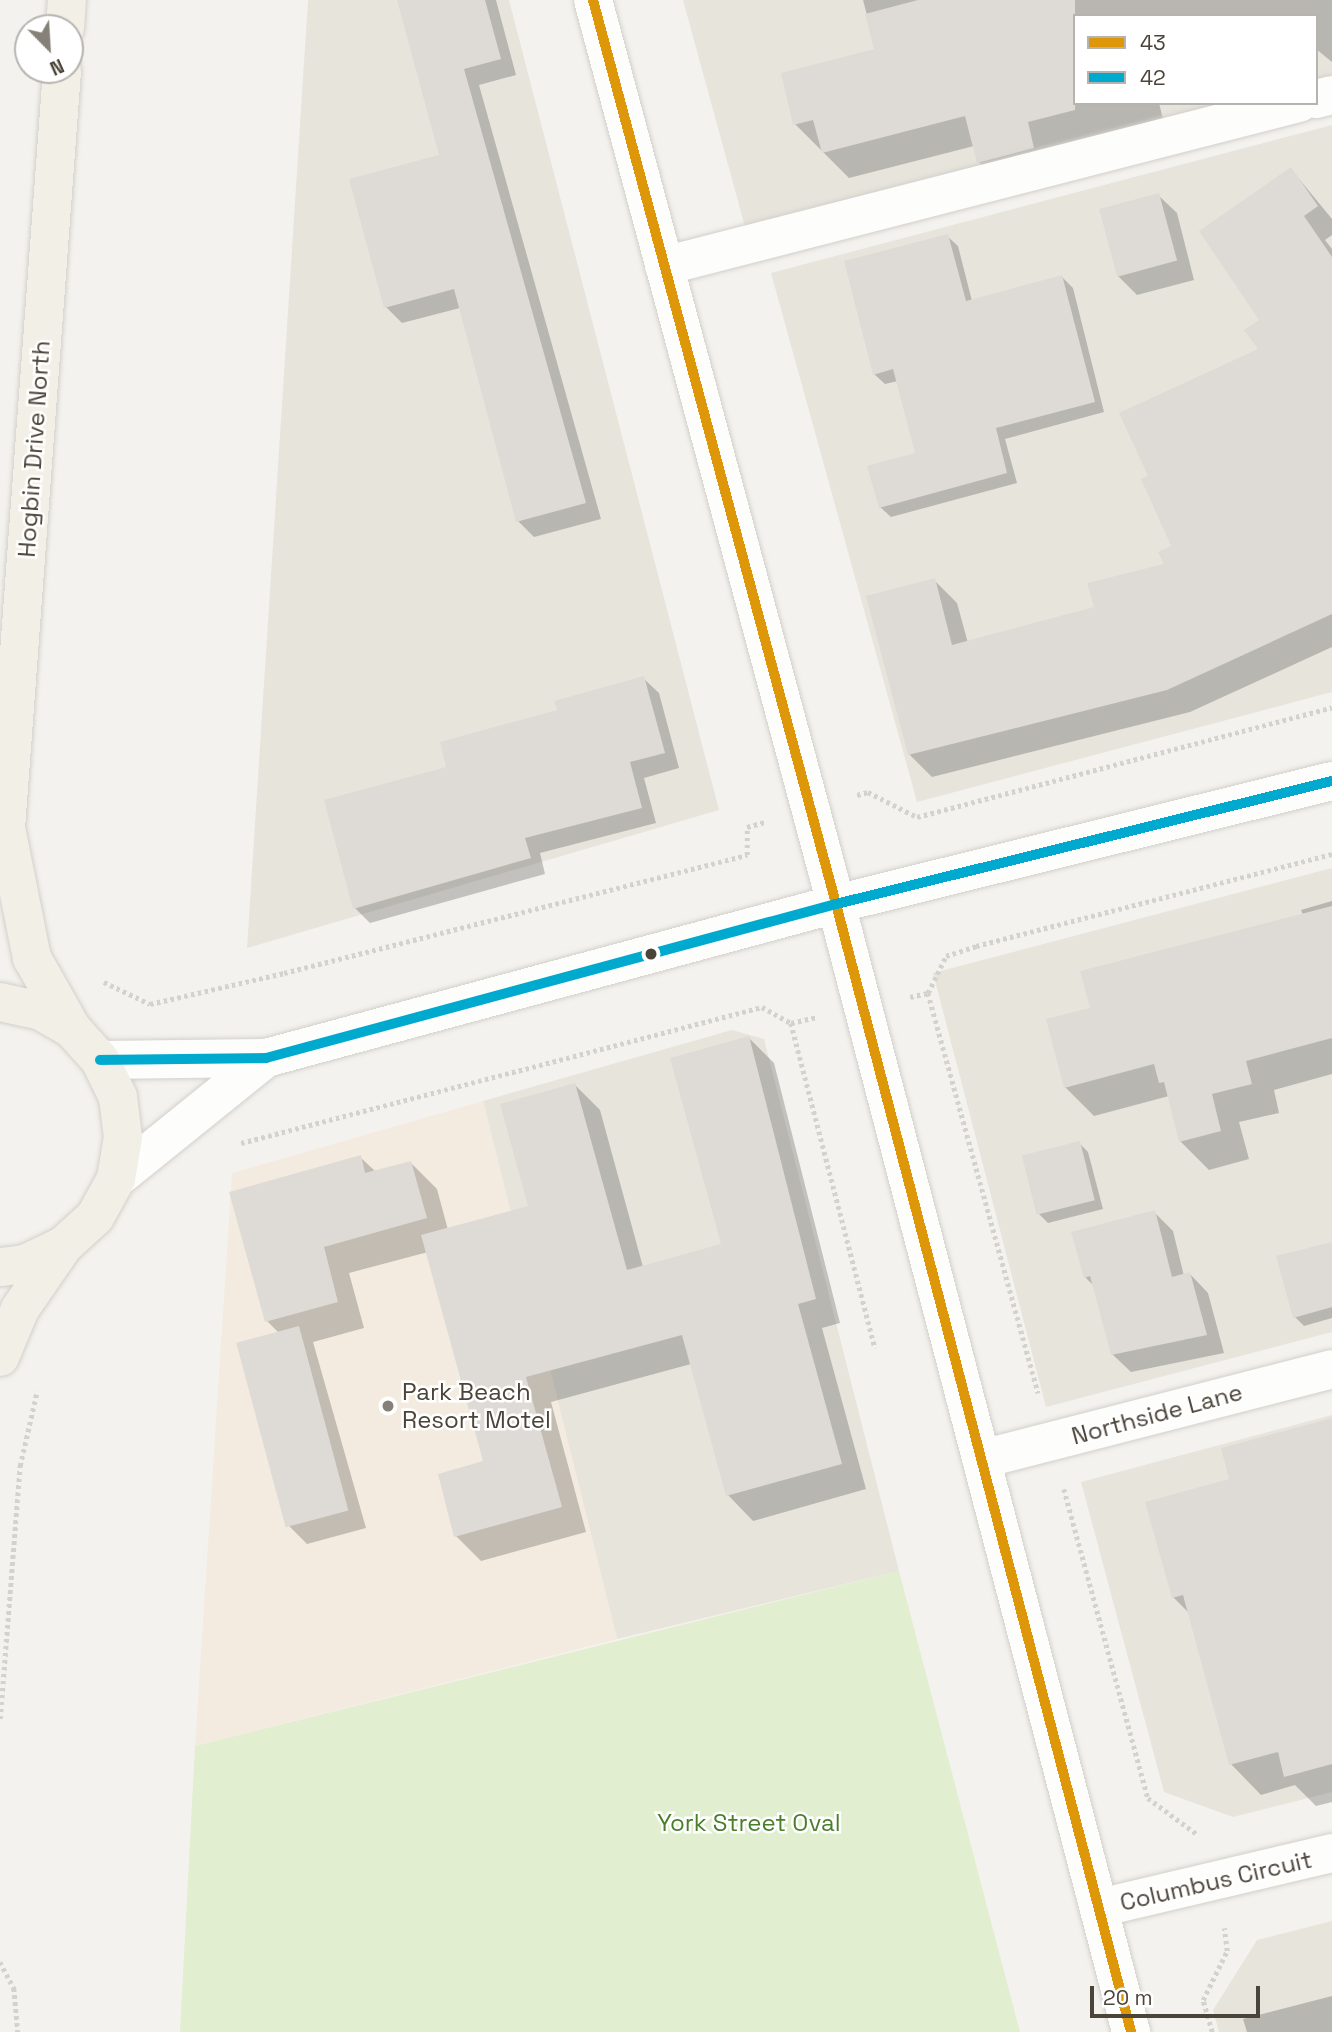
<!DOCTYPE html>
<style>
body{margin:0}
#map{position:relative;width:1332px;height:2032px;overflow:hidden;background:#f4f2ee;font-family:"Space Grotesk",sans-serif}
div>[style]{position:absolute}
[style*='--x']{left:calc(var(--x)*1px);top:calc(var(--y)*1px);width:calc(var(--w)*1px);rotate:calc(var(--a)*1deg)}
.residential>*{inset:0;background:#e7e4dc}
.commercial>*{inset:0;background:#f3ebdf}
.green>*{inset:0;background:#e1eecf}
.shadow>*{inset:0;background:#0003}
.building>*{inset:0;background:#dedbd6;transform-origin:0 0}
.path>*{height:4.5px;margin-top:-2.25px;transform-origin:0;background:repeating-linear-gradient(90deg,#d3d2cc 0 3.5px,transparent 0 7px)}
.roads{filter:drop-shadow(0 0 2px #d2d0cb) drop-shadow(0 0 2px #d2d0cb)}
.minor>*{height:38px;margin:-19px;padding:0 19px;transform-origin:19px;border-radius:19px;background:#fdfdfc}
.major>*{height:38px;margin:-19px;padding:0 19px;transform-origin:19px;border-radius:19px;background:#f2efe6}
.bus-1>*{height:10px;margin:-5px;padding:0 5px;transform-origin:5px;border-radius:5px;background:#dd9709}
.bus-2>*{height:10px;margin:-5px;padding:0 5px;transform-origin:5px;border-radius:5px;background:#00a9ce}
.dots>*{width:19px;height:19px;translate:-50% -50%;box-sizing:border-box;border:4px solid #fff;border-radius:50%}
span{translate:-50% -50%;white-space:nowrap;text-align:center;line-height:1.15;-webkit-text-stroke:5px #fff;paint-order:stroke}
.street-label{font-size:24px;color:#4b4439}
.poi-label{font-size:24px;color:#4b4439}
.left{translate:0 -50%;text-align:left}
.park-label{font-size:24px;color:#4a7f2a}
.legend{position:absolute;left:1073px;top:14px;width:245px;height:91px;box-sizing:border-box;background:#fff;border:2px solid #b7b4b0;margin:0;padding:9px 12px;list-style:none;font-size:21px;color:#4b4439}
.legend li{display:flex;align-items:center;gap:14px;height:35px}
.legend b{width:35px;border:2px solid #b7b4b0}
.north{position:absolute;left:14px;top:14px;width:70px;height:70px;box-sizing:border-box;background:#fff;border:2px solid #b7b4b0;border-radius:50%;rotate:156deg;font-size:19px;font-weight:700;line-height:28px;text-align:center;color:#4b4439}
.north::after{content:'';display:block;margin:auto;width:24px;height:32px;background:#868178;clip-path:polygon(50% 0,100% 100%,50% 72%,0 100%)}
.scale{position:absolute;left:1090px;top:1986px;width:170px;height:32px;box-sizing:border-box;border:4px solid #4b4439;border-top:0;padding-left:9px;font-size:21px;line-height:24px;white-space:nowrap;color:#4b4439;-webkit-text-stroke:5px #fff;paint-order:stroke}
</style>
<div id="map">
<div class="residential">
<div style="clip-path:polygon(308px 0,509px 0,719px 810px,247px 948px)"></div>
<div style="clip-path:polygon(683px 0,1332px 0,1332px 75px,1316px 79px,1316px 16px,1075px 16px,1075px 103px,1222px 103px,745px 227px)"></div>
<div style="clip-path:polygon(1332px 125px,1332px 692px,917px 802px,771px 273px)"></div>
<div style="clip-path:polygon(1332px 868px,1332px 1332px,1046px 1407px,933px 973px)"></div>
<div style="clip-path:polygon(732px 1030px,764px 1039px,899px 1571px,617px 1639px,483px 1101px)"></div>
<div style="clip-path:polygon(1332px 1415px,1332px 1792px,1233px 1817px,1164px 1792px,1081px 1482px)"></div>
<div style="clip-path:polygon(1332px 1921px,1332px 2032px,1219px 2032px,1213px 2010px,1257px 1940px)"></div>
</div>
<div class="commercial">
<div style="clip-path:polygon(483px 1101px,617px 1639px,195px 1746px,232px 1173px)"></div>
</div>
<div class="green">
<div style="clip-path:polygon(899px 1571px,1020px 2032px,180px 2032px,195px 1746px)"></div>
</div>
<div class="shadow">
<div style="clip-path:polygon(399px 0,496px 0,516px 75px,479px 85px,601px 519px,534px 537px,518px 521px,460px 308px,402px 323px,386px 307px,441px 156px)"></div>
<div style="clip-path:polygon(863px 0,1332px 0,1332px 62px,1316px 49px,1316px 16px,1075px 16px,1075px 103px,1159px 103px,1163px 119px,1004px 188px,979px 162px,974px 146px,849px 178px,795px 124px,876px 50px)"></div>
<div style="clip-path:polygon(1291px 169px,1332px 219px,1332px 235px,1325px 240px,1332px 249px,1332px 647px,1190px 712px,932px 777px,909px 754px,934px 580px,957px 603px,968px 643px,1096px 608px,1166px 566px,1174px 547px,1151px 477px,1261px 350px,1262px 321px)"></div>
<div style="clip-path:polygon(1158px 195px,1177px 213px,1194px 280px,1137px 295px,1118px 276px)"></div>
<div style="clip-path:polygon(947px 236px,958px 246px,972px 301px,1062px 277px,1073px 288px,1104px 412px,1005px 439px,1017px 483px,891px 517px,880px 507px,917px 454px,898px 381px,885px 384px,874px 374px)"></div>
<div style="clip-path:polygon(643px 678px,659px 693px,679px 768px,644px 778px,656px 823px,540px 853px,545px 874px,370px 923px,355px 908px,448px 768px,559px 711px)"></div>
<div style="clip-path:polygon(1332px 901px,1332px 1074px,1274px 1090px,1279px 1113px,1239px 1122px,1249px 1159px,1209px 1170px,1180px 1141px,1169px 1096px,1094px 1116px,1065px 1087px,1092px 1009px,1303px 915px,1301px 910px)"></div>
<div style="clip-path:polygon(749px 1038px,774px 1063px,840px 1323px,822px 1328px,866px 1489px,753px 1521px,728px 1495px,691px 1364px,551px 1402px,586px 1532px,481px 1561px,456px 1536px,485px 1462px,428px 1252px,349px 1273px,364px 1328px,313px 1342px,366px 1528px,307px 1544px,288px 1525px,279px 1333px,267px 1321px,360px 1157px,376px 1172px,411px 1163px,437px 1189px,448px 1230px,530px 1207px,575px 1085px,600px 1110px,643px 1267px,723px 1245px)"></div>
<div style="clip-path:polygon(1079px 1143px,1088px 1152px,1103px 1209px,1048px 1223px,1039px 1214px)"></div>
<div style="clip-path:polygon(1154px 1212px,1173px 1231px,1184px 1276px,1190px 1274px,1208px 1293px,1224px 1353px,1131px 1372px,1112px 1354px,1094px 1286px,1085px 1277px)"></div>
<div style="clip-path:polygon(1332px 1249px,1332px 1318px,1304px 1326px,1295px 1317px)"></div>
<div style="clip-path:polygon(1332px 1428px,1332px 1802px,1316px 1806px,1295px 1785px,1261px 1795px,1231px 1764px,1189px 1613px,1173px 1597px,1231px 1480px)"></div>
<div style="clip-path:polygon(1332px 1996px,1332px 2032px,1247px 2032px,1243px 2019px)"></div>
</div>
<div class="building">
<div style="clip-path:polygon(397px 0,485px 0,501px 59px,464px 69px,586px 503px,516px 522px,454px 289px,384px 308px,349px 179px,439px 155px)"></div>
<div style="clip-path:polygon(918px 0,1075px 0,1075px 110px,1028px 122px,1034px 148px,977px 163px,965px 116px,822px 153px,813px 120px,793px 125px,781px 73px,874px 49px,865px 14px)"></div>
<div style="clip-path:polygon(1291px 167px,1318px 206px,1304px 216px,1332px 257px,1332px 614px,1167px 690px,908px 755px,866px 596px,935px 578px,952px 645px,1094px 607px,1087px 583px,1164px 564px,1158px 552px,1171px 546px,1141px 479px,1148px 476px,1119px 413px,1258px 349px,1244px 330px,1259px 320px,1199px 231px)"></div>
<div style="left:1159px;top:193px;width:70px;height:62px;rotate:75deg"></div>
<div style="clip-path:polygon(948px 234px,966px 301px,1062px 275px,1095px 402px,996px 428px,1007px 473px,879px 508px,867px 466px,915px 453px,893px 369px,873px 375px,844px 261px)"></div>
<div style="clip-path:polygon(644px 676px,665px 753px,630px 762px,642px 808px,525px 838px,531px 858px,353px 909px,324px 800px,446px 767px,440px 742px,557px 710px,554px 701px)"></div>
<div style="clip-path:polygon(1332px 906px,1332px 1038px,1246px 1061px,1252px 1084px,1212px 1094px,1221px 1131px,1179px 1142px,1164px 1082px,1159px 1083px,1154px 1064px,1064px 1088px,1046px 1019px,1090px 1008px,1080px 971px)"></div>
<div style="clip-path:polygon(749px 1036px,816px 1299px,798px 1304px,842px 1464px,726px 1496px,682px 1335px,526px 1377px,562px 1507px,454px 1537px,438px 1474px,483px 1461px,421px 1235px,528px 1206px,500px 1104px,575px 1083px,627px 1270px,721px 1244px,670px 1058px)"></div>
<div style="left:1080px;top:1141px;width:61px;height:60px;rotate:76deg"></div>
<div style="clip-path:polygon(361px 1155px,365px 1173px,411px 1161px,427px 1218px,324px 1247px,338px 1302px,265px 1322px,229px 1192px)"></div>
<div style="clip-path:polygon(1155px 1210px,1172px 1277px,1190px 1272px,1207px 1335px,1111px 1355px,1090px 1276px,1084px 1278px,1071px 1232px)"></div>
<div style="clip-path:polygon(1332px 1242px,1332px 1307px,1293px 1318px,1276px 1256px)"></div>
<div style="left:299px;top:1326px;width:191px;height:65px;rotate:75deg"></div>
<div style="clip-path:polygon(1332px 1418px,1332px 1764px,1284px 1777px,1278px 1752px,1229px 1765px,1183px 1595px,1172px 1598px,1145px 1502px,1229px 1479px,1221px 1448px)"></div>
</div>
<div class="path">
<div style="--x:857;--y:795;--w:11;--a:-15"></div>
<div style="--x:868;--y:792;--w:55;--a:27"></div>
<div style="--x:917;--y:817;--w:429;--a:-14.8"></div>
<div style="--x:104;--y:982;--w:51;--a:25.6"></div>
<div style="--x:150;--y:1004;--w:138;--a:-13"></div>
<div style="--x:284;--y:973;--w:478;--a:-14.3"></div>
<div style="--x:747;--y:855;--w:28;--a:-90"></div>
<div style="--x:747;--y:827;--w:18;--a:-16"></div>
<div style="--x:928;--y:993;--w:415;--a:74.6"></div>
<div style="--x:910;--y:997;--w:18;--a:-13"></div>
<div style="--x:928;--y:993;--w:41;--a:-64.1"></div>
<div style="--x:946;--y:956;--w:32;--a:-18"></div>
<div style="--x:976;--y:946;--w:368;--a:-14.5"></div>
<div style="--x:791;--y:1023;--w:336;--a:75.5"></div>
<div style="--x:241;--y:1143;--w:538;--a:-14.63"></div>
<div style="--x:762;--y:1007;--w:33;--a:29"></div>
<div style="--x:791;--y:1023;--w:26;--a:-13"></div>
<div style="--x:1064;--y:1489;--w:320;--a:74.8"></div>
<div style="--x:1148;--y:1798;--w:62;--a:36.5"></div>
<div style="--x:0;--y:1719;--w:254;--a:-85.5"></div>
<div style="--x:20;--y:1466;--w:77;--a:-77.2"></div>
<div style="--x:0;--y:1962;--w:30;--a:62"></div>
<div style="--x:14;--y:1988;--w:44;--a:84.8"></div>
<div style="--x:1212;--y:2032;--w:33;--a:-106"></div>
<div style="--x:1203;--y:2000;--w:55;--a:-63.9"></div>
<div style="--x:1227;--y:1951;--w:23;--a:-97"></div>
</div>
<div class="roads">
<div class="minor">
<div style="--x:593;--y:0;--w:936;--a:74.95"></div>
<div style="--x:836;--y:904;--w:1166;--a:75.34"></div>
<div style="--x:1316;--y:99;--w:16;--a:-14"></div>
<div style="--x:664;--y:266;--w:656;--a:-14.4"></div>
<div style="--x:100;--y:1060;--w:166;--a:-0.7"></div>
<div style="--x:266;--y:1058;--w:590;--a:-15.12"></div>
<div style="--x:836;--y:904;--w:511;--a:-13.93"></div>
<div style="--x:116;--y:1179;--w:193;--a:-38.9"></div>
<div style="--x:982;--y:1459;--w:361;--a:-14.4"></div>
<div style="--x:1099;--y:1908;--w:239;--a:-13.3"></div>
</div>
<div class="major">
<div style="--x:65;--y:28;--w:28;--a:-86"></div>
<div style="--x:6;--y:828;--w:133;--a:78.7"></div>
<div style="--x:32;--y:958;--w:81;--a:60.6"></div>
<div style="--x:0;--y:845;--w:18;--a:-71"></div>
<div style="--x:6;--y:828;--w:760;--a:-85.77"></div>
<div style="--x:0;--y:1002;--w:42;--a:12.4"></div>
<div style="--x:41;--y:1011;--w:36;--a:30"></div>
<div style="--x:72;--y:1029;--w:42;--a:47.9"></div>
<div style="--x:100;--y:1060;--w:41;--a:64.1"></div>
<div style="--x:118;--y:1097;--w:40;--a:82.9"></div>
<div style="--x:123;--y:1137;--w:43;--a:99.5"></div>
<div style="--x:116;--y:1179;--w:43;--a:118.9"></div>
<div style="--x:95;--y:1217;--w:43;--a:137.8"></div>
<div style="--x:63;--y:1246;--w:42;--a:154.7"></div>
<div style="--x:25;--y:1264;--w:25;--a:173"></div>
<div style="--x:0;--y:1357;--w:52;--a:-67.4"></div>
<div style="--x:20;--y:1309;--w:74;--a:-55.5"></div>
</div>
</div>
<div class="bus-1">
<div style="--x:593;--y:0;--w:936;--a:74.95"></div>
<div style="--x:836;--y:904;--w:1166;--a:75.34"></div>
</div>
<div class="bus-2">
<div style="--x:100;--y:1060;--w:166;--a:-0.7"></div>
<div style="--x:266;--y:1058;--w:590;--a:-15.12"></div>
<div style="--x:836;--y:904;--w:511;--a:-13.93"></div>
</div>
<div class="dots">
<div style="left:651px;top:954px;background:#4b4439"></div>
<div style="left:388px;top:1406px;background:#868178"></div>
</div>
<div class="street-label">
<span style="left:34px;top:449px;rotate:-86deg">Hogbin Drive North</span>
<span style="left:1157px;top:1414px;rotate:-15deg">Northside Lane</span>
<span style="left:1216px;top:1881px;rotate:-13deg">Columbus Circuit</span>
</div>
<div class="poi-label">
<span class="left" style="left:402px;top:1406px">Park Beach<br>Resort Motel</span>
</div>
<div class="park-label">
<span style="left:749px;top:1823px">York Street Oval</span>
</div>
<ul class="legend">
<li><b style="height:9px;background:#dd9709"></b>43</li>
<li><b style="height:9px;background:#00a9ce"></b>42</li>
</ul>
<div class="north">N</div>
<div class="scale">20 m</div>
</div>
